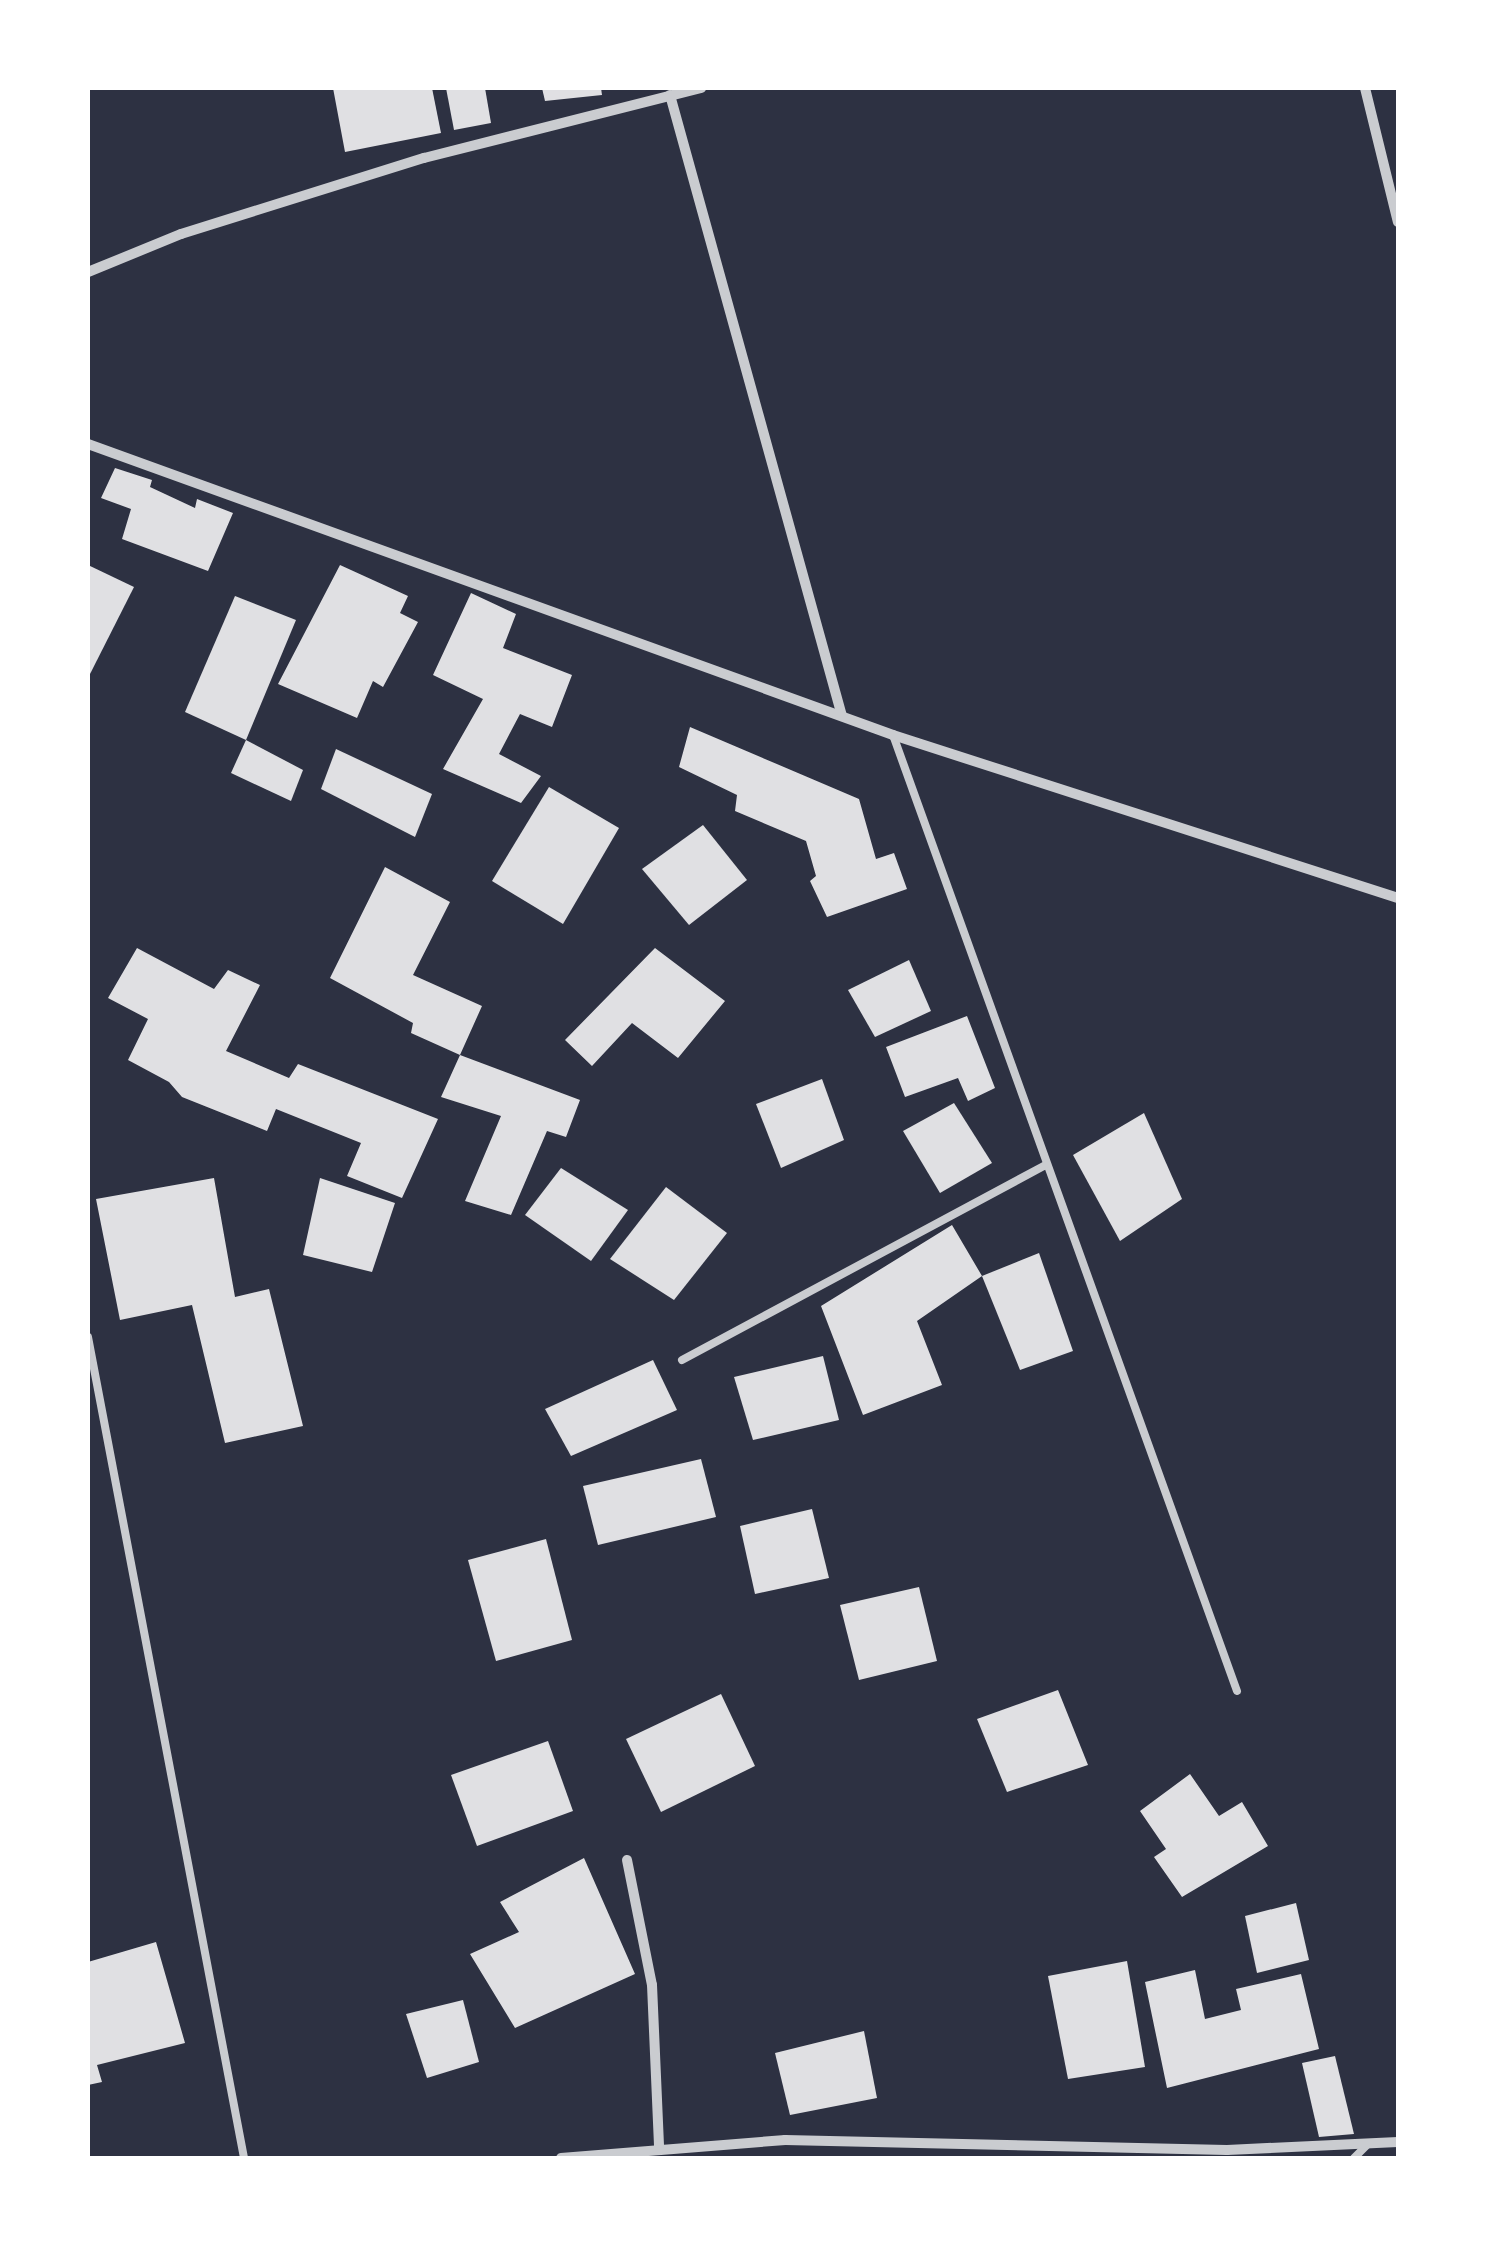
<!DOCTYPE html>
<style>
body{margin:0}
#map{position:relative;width:1486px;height:2246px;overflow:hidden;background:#2d3142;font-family:Cabin,sans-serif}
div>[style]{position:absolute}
.building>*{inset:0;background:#e0e0e3}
.service>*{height:8px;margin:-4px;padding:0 4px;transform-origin:4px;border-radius:4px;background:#caccd0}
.minor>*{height:10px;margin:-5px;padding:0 5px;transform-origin:5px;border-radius:5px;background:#caccd0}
span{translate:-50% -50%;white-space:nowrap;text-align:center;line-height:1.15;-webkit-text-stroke:8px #fff;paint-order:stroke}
.frame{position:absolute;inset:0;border:90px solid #fff;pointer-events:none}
</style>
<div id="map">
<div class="building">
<div style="clip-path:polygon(333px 88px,432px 88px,441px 133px,345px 152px)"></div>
<div style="clip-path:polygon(446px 88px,485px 88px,491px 123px,454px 130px)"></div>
<div style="clip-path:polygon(542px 88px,601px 88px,602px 95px,545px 101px)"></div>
<div style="clip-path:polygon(115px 468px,152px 480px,150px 487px,195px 508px,197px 499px,233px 513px,208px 571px,122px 539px,131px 509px,101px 498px)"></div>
<div style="clip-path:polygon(88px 565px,134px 587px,88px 678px)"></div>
<div style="clip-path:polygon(340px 565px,408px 596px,400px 613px,418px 622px,383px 687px,373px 681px,357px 718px,278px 684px)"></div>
<div style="clip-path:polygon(471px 593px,516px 614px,503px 648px,572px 675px,552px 727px,520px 714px,499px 754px,541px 776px,521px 803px,443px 769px,483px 699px,433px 675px)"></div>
<div style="clip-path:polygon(235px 596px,296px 620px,246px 740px,185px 712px)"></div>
<div style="clip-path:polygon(690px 727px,859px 799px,876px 859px,894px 853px,907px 889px,827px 917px,810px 881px,816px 876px,806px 841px,735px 811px,737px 795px,679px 767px)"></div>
<div style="clip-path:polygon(246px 740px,303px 770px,291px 801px,231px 773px)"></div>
<div style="clip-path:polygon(336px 749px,432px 794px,415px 837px,321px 789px)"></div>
<div style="clip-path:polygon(549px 787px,619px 828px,563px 924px,492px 881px)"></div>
<div style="clip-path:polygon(703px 825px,747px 880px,689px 925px,642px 869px)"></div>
<div style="clip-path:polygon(385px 867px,450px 902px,413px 975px,482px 1006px,460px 1055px,411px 1033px,413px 1023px,330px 978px)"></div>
<div style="clip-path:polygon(137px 948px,214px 989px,228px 970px,260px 985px,226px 1051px,289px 1078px,298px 1064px,438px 1119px,402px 1198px,347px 1176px,361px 1143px,276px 1109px,267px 1131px,182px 1097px,169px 1082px,128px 1060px,148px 1019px,108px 998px)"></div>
<div style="clip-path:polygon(655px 948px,725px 1001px,678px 1058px,632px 1023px,592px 1066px,565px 1040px)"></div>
<div style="clip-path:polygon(909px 960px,931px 1011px,875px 1037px,848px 990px)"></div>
<div style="clip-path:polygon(967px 1016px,995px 1088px,968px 1101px,958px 1078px,905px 1097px,886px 1047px)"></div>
<div style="clip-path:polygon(460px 1055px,580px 1100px,566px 1137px,547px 1131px,511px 1215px,465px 1201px,501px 1116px,441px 1097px)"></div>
<div style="clip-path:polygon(822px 1079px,844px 1140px,781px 1168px,756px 1104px)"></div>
<div style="clip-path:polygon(954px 1103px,992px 1163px,940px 1193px,903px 1131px)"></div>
<div style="clip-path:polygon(1144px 1113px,1182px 1199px,1120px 1241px,1073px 1155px)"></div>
<div style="clip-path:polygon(561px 1168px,628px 1210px,591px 1261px,525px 1215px)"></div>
<div style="clip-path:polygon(214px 1178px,235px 1297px,269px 1289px,303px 1426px,225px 1443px,192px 1305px,120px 1320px,96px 1199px)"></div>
<div style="clip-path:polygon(320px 1178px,395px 1203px,372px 1272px,303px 1255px)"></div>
<div style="clip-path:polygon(666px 1187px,727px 1233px,674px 1300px,610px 1259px)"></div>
<div style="clip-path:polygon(952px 1225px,982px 1276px,917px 1321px,942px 1385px,863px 1415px,821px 1306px)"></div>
<div style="clip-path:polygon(1039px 1253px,1073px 1351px,1020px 1370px,982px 1276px)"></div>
<div style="clip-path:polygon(823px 1356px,839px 1420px,753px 1440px,734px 1377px)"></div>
<div style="clip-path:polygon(653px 1360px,677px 1410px,571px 1456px,545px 1409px)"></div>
<div style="clip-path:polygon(701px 1459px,716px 1517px,598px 1545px,583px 1486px)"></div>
<div style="clip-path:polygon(812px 1509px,829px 1578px,755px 1594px,740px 1526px)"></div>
<div style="clip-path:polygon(546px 1539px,572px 1640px,496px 1661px,468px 1560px)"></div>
<div style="clip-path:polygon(919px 1587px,937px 1661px,859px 1680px,840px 1605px)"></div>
<div style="clip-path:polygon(1058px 1690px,1088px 1765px,1007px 1792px,977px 1719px)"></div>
<div style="clip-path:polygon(721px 1694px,755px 1766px,661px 1812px,626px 1739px)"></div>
<div style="clip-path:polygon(548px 1741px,573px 1811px,477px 1846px,451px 1775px)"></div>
<div style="clip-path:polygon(1190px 1774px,1219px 1816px,1242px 1802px,1268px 1846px,1182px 1897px,1154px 1857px,1166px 1849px,1140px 1811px)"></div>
<div style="clip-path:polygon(584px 1858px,635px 1974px,515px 2028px,470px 1954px,519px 1932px,500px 1902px)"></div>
<div style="clip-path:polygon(1296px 1903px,1309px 1960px,1257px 1973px,1245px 1916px)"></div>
<div style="clip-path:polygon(156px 1942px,185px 2043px,97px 2065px,102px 2082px,88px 2085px,88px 1962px)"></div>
<div style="clip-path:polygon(1127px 1961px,1145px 2067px,1068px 2079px,1048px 1976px)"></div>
<div style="clip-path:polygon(1195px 1970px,1205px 2019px,1241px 2010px,1236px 1989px,1301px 1974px,1319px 2049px,1167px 2088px,1145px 1982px)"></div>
<div style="clip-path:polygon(463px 2000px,479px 2062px,427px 2078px,406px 2014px)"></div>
<div style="clip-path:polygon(864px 2031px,877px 2098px,790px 2115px,775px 2053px)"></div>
<div style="clip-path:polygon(1335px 2056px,1354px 2134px,1319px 2137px,1302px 2063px)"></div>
</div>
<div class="service">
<div style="left:893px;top:735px;width:1016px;rotate:70.21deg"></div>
<div style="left:88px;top:1337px;width:836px;rotate:79.24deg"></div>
<div style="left:682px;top:1360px;width:411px;rotate:-28.2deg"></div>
<div style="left:1354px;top:2158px;width:18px;rotate:-45deg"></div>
</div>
<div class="minor">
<div style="left:1365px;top:88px;width:138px;rotate:76.2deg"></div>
<div style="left:670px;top:95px;width:644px;rotate:74.52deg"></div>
<div style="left:88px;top:272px;width:100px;rotate:-22.2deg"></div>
<div style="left:181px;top:234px;width:255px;rotate:-17.4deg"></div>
<div style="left:424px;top:158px;width:286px;rotate:-14.2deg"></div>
<div style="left:88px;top:444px;width:856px;rotate:19.87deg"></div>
<div style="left:893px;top:735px;width:531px;rotate:17.89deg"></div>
<div style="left:627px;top:1860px;width:127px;rotate:78.7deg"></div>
<div style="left:652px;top:1985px;width:163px;rotate:87.5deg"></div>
<div style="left:561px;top:2158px;width:225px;rotate:-4.6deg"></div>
<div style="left:785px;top:2140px;width:442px;rotate:1.3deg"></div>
<div style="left:1227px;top:2150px;width:171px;rotate:-2.7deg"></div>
</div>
<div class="frame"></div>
</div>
